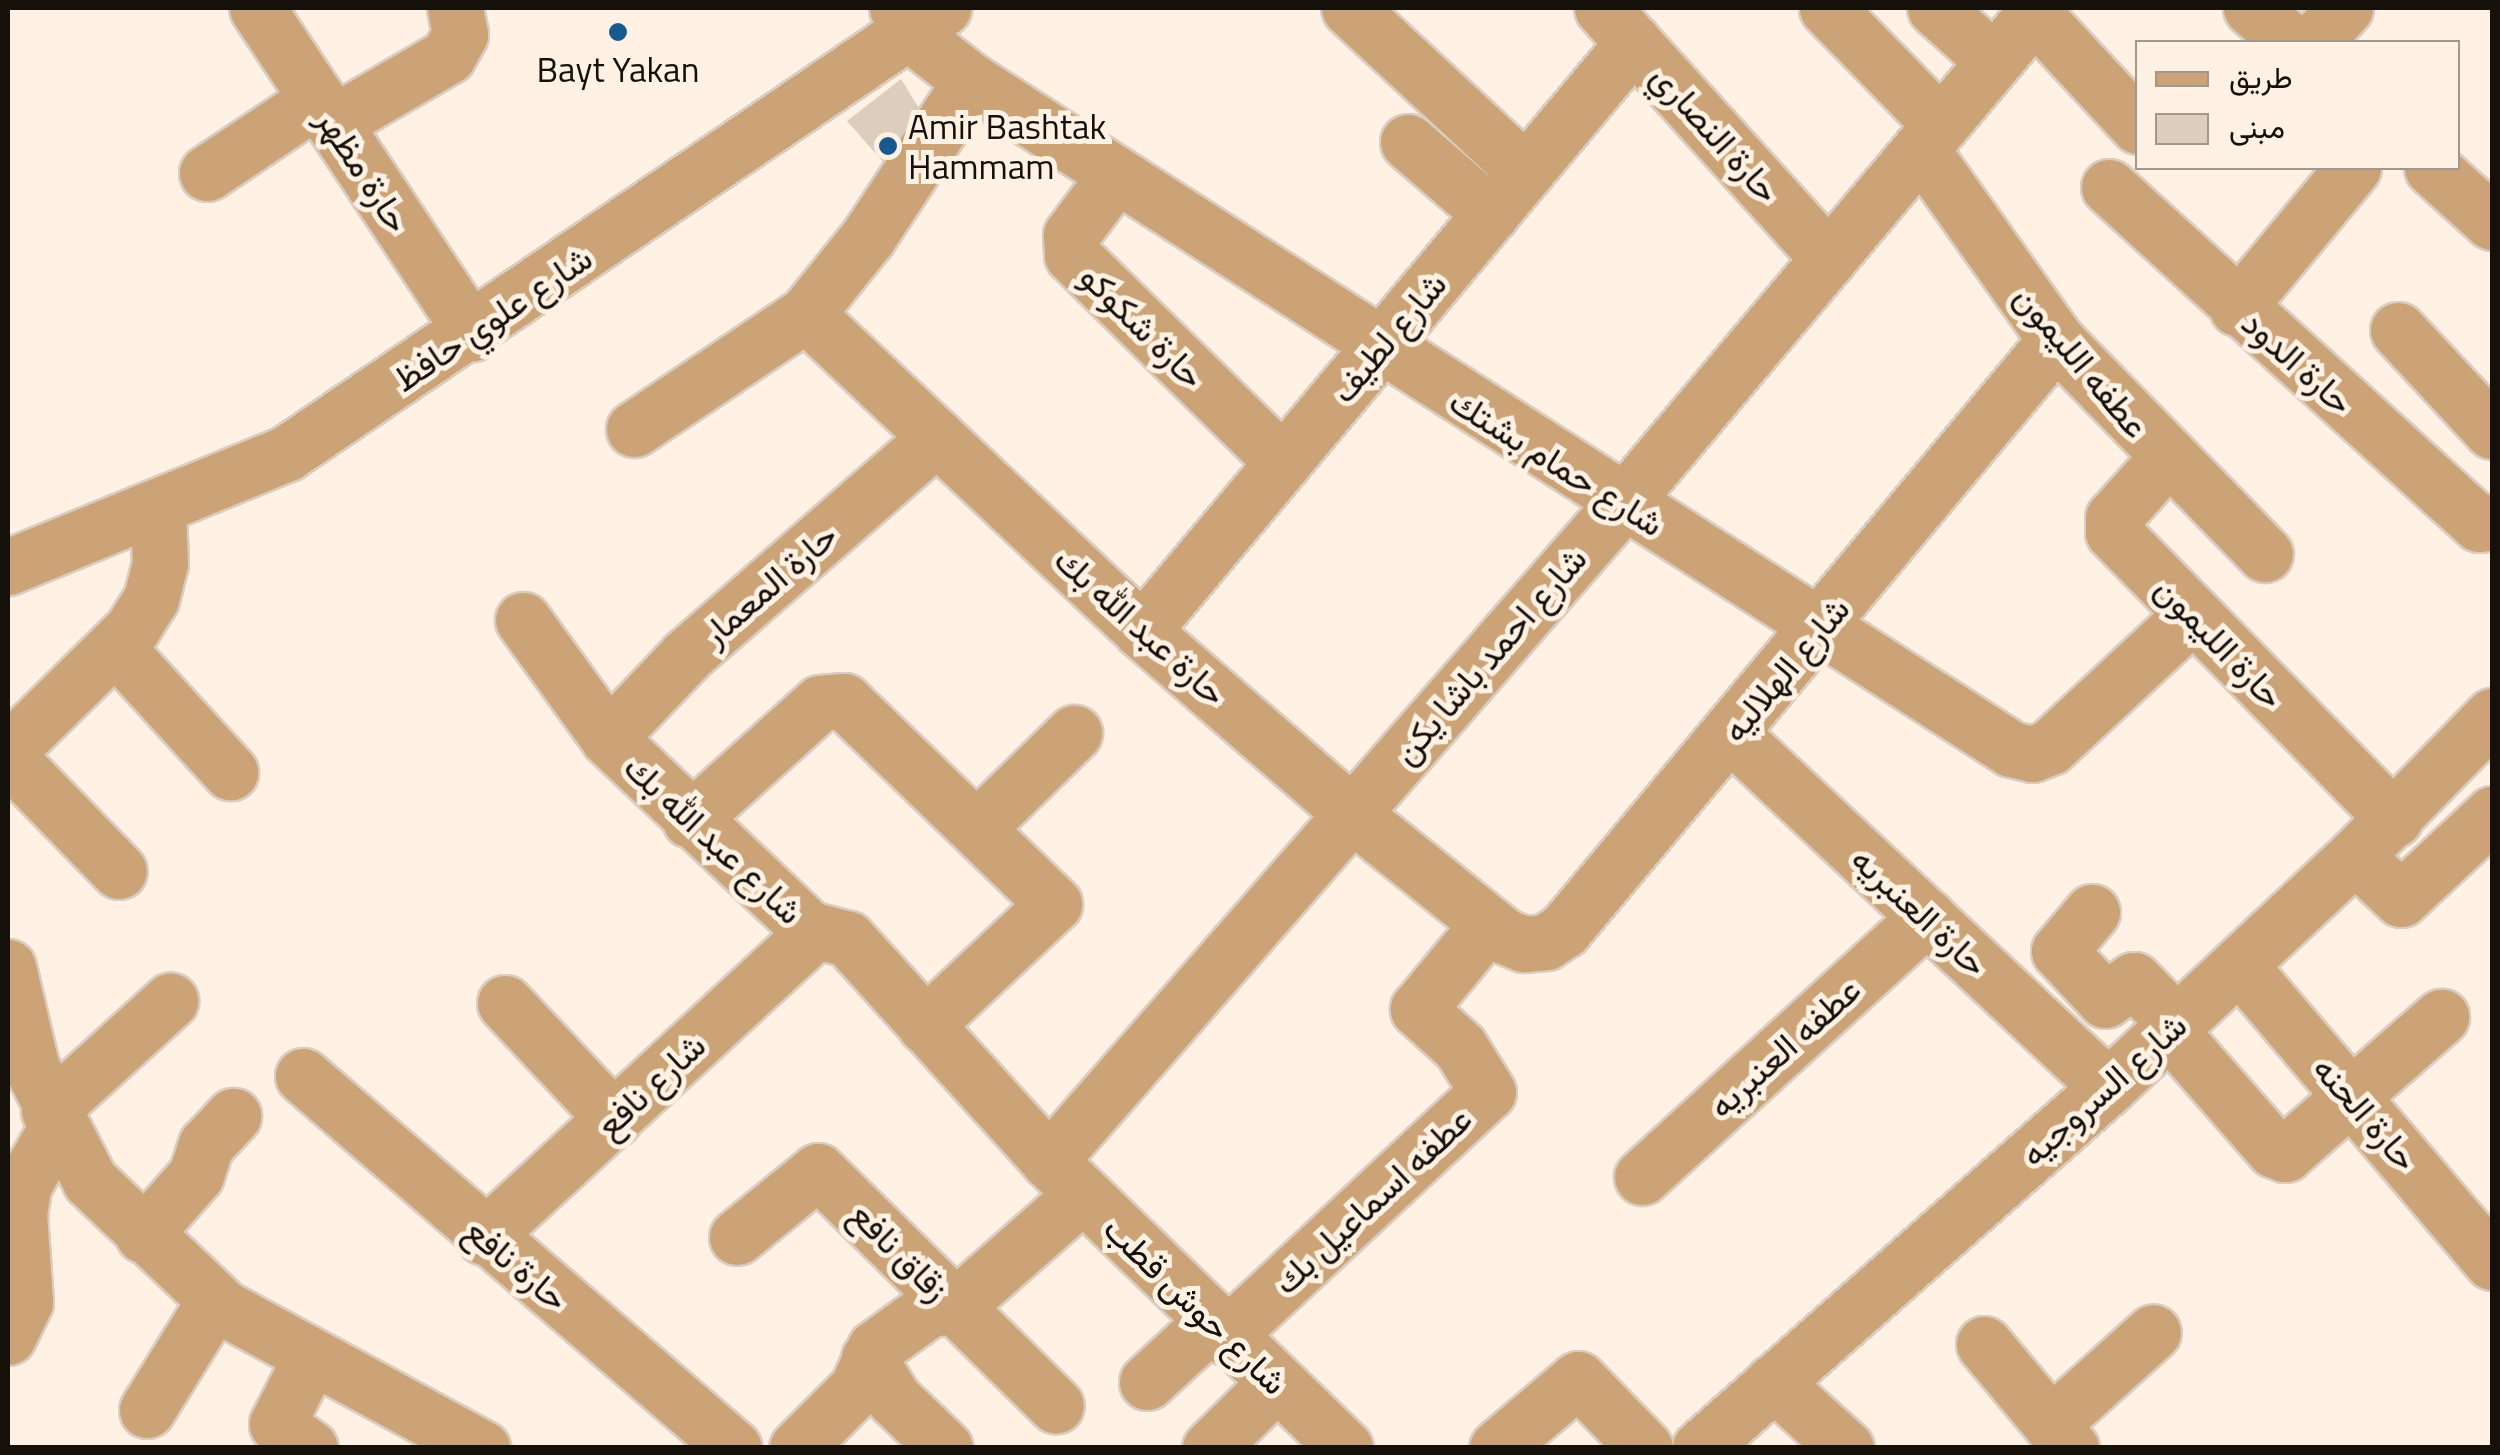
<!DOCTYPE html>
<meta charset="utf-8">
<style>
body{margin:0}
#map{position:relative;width:2500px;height:1455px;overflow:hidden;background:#fff1e3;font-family:"Titillium Web",Vazirmatn,sans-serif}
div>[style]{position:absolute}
.building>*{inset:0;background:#ddcdbc}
.roads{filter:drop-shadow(2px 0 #dacdc0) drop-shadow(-2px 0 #dacdc0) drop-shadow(0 2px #dacdc0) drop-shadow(0 -2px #dacdc0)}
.minor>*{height:55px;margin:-27.5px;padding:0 27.5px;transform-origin:27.5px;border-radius:27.5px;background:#cba377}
.dots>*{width:28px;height:28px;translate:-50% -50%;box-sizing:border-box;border:5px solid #fff1e3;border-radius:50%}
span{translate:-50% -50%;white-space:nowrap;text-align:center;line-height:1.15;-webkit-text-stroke:10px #fff1e3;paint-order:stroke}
.poi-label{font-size:35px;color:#16100a}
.left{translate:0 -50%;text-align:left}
.street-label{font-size:35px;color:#16100a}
.frame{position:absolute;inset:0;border:10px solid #16100a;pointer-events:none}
.legend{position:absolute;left:2135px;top:40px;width:325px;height:130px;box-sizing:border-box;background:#fff1e3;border:2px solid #a2978c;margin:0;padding:12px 18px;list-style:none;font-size:30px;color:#16100a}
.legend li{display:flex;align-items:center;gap:20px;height:50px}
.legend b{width:50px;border:2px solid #a2978c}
</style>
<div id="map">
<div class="building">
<div style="clip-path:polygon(901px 79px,925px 118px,891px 171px,847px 121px)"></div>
</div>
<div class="roads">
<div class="minor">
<div style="left:257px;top:8px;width:390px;rotate:56.5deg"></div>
<div style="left:897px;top:8px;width:30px;rotate:62deg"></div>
<div style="left:911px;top:34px;width:76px;rotate:38.1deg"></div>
<div style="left:971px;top:81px;width:1236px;rotate:32.71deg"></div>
<div style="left:2011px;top:749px;width:22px;rotate:13deg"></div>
<div style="left:2032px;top:754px;width:19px;rotate:-21deg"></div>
<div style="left:2050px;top:747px;width:195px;rotate:-42.9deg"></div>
<div style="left:1349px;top:8px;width:241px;rotate:42.8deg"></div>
<div style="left:1602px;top:8px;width:338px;rotate:47.9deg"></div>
<div style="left:1827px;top:8px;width:163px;rotate:45.7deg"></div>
<div style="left:1935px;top:8px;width:79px;rotate:41.9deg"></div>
<div style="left:2251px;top:8px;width:52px;rotate:40.4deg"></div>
<div style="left:2034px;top:14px;width:153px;rotate:47.1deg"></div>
<div style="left:2314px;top:42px;width:46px;rotate:-47.6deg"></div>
<div style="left:333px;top:123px;width:133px;rotate:-30.2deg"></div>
<div style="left:448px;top:56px;width:25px;rotate:-61deg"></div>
<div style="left:460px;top:34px;width:26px;rotate:-101deg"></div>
<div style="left:1408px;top:142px;width:110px;rotate:40.9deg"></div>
<div style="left:1921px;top:149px;width:234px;rotate:54.7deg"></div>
<div style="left:2056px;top:340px;width:299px;rotate:45.7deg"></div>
<div style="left:2432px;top:168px;width:81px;rotate:42deg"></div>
<div style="left:207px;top:173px;width:133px;rotate:-33.7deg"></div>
<div style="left:1115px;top:176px;width:74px;rotate:126.7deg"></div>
<div style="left:1071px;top:235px;width:20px;rotate:87deg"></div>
<div style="left:1072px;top:255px;width:296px;rotate:44.5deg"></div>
<div style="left:2109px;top:187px;width:500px;rotate:42.33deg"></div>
<div style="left:2479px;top:524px;width:13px;rotate:-9deg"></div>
<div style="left:2237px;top:308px;width:182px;rotate:-50.4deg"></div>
<div style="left:806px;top:314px;width:462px;rotate:43.3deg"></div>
<div style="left:1142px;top:631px;width:277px;rotate:41deg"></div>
<div style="left:1351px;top:813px;width:196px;rotate:38.8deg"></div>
<div style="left:1504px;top:936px;width:22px;rotate:22deg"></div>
<div style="left:1524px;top:944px;width:22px;rotate:-5deg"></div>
<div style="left:1546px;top:942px;width:22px;rotate:-34deg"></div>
<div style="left:1564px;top:930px;width:768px;rotate:-50.18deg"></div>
<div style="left:2398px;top:330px;width:138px;rotate:47.1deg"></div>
<div style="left:634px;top:429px;width:207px;rotate:-33.8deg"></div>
<div style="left:806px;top:314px;width:99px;rotate:-51.2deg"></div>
<div style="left:868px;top:237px;width:187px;rotate:-56.6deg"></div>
<div style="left:2166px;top:459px;width:79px;rotate:131.9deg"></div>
<div style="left:2113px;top:518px;width:14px;rotate:90deg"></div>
<div style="left:2113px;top:532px;width:402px;rotate:45.6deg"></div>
<div style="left:8px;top:567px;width:301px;rotate:-22.2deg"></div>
<div style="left:287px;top:453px;width:793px;rotate:-34.15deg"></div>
<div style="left:523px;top:620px;width:145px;rotate:54.2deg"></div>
<div style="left:608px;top:738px;width:277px;rotate:43.5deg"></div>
<div style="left:809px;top:929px;width:40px;rotate:14.4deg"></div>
<div style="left:848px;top:939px;width:299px;rotate:47.8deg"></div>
<div style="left:1049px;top:1161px;width:412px;rotate:44.1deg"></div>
<div style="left:1142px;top:631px;width:767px;rotate:-50.13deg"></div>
<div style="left:115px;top:646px;width:171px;rotate:47.6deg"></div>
<div style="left:1731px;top:734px;width:516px;rotate:43.12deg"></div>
<div style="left:608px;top:738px;width:113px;rotate:-46.4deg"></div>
<div style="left:686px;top:656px;width:333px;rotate:-41.1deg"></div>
<div style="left:8px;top:751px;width:174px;rotate:-44.5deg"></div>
<div style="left:132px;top:629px;width:36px;rotate:-58deg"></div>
<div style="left:151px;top:599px;width:36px;rotate:-76deg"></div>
<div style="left:160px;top:564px;width:55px;rotate:-92.1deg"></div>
<div style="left:8px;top:757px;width:159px;rotate:45.8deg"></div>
<div style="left:690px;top:820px;width:175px;rotate:-42deg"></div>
<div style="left:820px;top:703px;width:24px;rotate:-5deg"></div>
<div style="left:844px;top:701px;width:292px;rotate:44deg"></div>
<div style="left:1054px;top:904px;width:177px;rotate:136.8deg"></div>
<div style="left:977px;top:828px;width:136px;rotate:-44.4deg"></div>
<div style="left:2355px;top:856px;width:63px;rotate:43.1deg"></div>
<div style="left:2401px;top:899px;width:125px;rotate:-43deg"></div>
<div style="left:2092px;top:912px;width:51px;rotate:130.2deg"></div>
<div style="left:2059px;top:951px;width:67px;rotate:46.8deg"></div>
<div style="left:2105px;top:1000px;width:35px;rotate:-35deg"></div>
<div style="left:2134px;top:980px;width:60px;rotate:45.7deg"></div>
<div style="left:2239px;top:965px;width:390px;rotate:49.6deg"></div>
<div style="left:8px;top:967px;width:102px;rotate:76.9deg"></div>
<div style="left:31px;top:1066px;width:129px;rotate:62.8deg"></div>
<div style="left:90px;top:1181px;width:185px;rotate:43.5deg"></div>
<div style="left:224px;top:1308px;width:294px;rotate:28.5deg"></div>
<div style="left:505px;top:1003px;width:159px;rotate:46.8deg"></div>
<div style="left:2169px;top:1030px;width:159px;rotate:48.8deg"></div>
<div style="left:2274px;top:1150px;width:12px;rotate:20deg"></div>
<div style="left:2285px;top:1154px;width:208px;rotate:-41.3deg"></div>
<div style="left:303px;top:1076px;width:569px;rotate:40.8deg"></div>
<div style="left:49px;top:1111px;width:164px;rotate:-42.3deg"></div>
<div style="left:1049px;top:1161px;width:872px;rotate:-48.91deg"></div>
<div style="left:1622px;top:504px;width:648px;rotate:-49.95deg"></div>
<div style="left:1642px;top:1177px;width:386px;rotate:-42.4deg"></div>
<div style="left:143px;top:1235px;width:80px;rotate:-48.5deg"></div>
<div style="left:196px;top:1175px;width:32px;rotate:-72deg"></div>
<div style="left:206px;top:1145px;width:40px;rotate:-47deg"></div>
<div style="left:484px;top:1237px;width:449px;rotate:-42.7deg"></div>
<div style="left:737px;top:1237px;width:104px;rotate:-39.2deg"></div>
<div style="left:818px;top:1171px;width:334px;rotate:44.6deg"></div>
<div style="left:8px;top:1337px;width:39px;rotate:-64deg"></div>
<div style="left:25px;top:1302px;width:88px;rotate:-93.9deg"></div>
<div style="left:19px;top:1214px;width:30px;rotate:-81deg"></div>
<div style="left:24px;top:1184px;width:66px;rotate:-59.9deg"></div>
<div style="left:1225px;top:1337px;width:359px;rotate:-43deg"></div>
<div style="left:1488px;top:1092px;width:53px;rotate:-121.9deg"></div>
<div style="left:1460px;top:1047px;width:57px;rotate:-137.9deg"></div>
<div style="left:1418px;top:1009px;width:110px;rotate:-50.5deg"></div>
<div style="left:1984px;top:1344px;width:136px;rotate:50.1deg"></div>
<div style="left:869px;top:1358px;width:47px;rotate:59deg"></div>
<div style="left:893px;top:1398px;width:72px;rotate:43.9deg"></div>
<div style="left:1147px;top:1382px;width:86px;rotate:-42.6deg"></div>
<div style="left:1773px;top:1382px;width:98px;rotate:42.1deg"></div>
<div style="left:147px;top:1410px;width:129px;rotate:-58.3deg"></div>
<div style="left:2051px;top:1424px;width:137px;rotate:-42deg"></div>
<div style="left:310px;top:1448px;width:41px;rotate:-144deg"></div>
<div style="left:277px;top:1424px;width:75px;rotate:-63.1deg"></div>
<div style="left:797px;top:1448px;width:85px;rotate:-45deg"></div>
<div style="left:857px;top:1388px;width:44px;rotate:-65.8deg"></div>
<div style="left:875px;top:1348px;width:67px;rotate:-35.8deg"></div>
<div style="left:929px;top:1309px;width:27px;rotate:-6deg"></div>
<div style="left:956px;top:1306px;width:169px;rotate:-41.4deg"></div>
<div style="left:1210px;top:1448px;width:91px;rotate:-44.6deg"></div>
<div style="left:1497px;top:1448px;width:106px;rotate:-40.4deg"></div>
<div style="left:1578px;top:1379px;width:96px;rotate:45.8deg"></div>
<div style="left:1700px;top:1448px;width:545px;rotate:-41.5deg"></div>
<div style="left:2108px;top:1087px;width:338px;rotate:-43.1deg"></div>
<div style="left:2355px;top:856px;width:196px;rotate:-45.6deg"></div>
</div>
</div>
<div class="dots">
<div style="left:618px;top:32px;background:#1a598f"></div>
<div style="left:888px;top:146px;background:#1a598f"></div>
</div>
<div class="poi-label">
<span style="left:618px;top:69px">Bayt Yakan</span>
<span class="left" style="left:908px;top:146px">Amir Bashtak<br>Hammam</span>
</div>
<div class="street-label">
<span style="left:1716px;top:133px;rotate:48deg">حارة النصاري</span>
<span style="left:364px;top:170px;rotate:57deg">حارة مظهر</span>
<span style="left:492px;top:318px;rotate:-34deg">شارع علوي حافظ</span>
<span style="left:1143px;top:326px;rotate:45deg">حارة شكوكو</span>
<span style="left:1388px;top:337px;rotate:-50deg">شارع لطيف</span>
<span style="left:2082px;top:361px;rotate:50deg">عطفه الليمون</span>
<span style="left:2298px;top:362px;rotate:42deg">حارة الدود</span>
<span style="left:1557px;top:462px;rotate:32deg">شارع حمام بشتك</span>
<span style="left:769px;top:584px;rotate:-41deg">حارة المعمار</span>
<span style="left:1141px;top:626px;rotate:42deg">حارة عبد الله بك</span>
<span style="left:2220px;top:642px;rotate:46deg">حارة الليمون</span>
<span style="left:1489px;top:655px;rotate:-49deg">شارع احمد باشا يكن</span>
<span style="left:1785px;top:669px;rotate:-50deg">شارع الهلاليه</span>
<span style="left:714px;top:839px;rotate:43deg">شارع عبد الله بك</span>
<span style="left:1920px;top:911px;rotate:43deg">حارة العنبريه</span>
<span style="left:1784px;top:1047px;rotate:-42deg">عطفه العنبريه</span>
<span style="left:650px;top:1085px;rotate:-43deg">شارع نافع</span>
<span style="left:2103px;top:1089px;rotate:-42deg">شارع السروجيه</span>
<span style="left:2366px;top:1113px;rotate:49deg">حارة الحنه</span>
<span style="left:1372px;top:1200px;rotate:-43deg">عطفه اسماعيل بك</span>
<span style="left:900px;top:1251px;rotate:45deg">زقاق نافع</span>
<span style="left:517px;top:1264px;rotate:40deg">حارة نافع</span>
<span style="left:1196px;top:1305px;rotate:44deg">شارع حوش قطب</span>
</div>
<div class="frame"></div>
<ul class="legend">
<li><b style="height:12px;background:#cba377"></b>طريق</li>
<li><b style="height:28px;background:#ddcdbc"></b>مبنى</li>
</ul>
</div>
